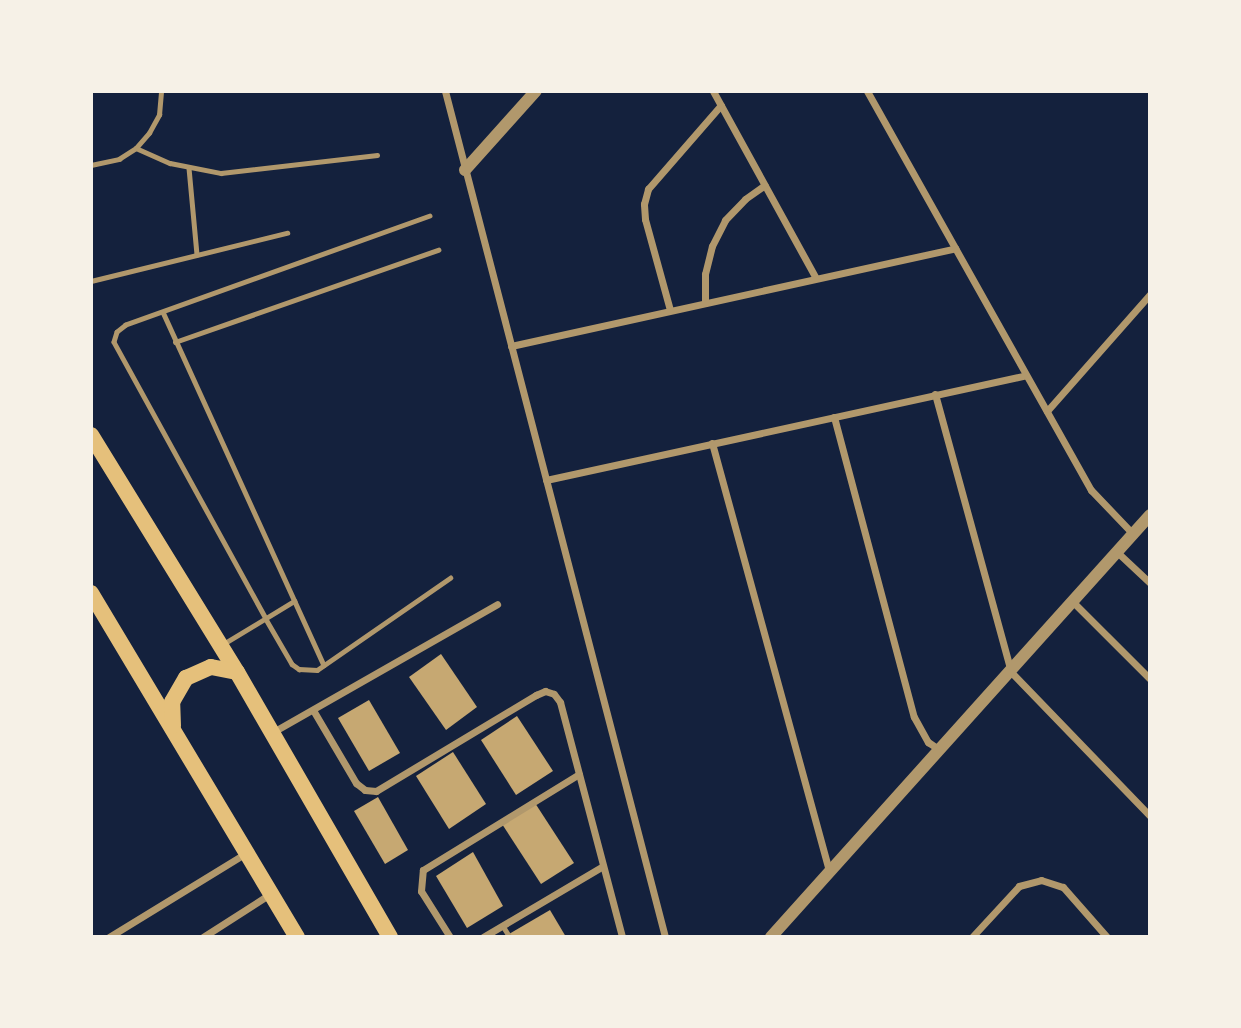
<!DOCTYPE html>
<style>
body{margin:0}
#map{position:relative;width:1241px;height:1028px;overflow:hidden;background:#14213d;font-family:"Open Sans",sans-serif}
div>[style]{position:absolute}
.building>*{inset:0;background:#c6a872}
.service>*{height:4.5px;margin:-2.25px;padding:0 2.25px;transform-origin:2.25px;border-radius:2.25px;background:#b1986c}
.minor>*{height:7px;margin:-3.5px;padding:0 3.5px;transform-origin:3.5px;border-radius:3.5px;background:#b1986c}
.tertiary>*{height:12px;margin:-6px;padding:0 6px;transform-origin:6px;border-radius:6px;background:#b1986c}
.primary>*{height:16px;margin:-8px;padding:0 8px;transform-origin:8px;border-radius:8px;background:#e5c07b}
span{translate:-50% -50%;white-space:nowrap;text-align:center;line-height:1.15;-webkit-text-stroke:5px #f6f1e7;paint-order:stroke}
.frame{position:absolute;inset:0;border:93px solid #f6f1e7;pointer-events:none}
</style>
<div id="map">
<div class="building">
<div style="clip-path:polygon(441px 654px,477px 707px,446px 730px,409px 677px)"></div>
<div style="clip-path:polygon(369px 700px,400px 753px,369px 771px,338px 718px)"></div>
<div style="clip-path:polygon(517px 716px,553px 771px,516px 795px,481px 740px)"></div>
<div style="clip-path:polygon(453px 752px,486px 804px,449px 829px,416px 776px)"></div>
<div style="clip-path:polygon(378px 797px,408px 850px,385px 864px,354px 811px)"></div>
<div style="clip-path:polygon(535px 803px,574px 863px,541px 884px,502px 824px)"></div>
<div style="clip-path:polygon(473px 852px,503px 906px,467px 928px,436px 876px)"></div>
<div style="clip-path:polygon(550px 910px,566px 937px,510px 937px,509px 934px)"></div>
</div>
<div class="service">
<div style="left:136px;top:148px;width:37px;rotate:24deg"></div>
<div style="left:170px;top:163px;width:52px;rotate:11.1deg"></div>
<div style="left:221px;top:173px;width:157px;rotate:-6.6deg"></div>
<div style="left:91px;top:165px;width:29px;rotate:-12deg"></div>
<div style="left:119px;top:159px;width:20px;rotate:-33deg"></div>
<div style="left:136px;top:148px;width:20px;rotate:-49deg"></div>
<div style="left:149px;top:133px;width:21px;rotate:-61deg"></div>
<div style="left:159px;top:115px;width:24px;rotate:-85deg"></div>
<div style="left:189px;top:168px;width:87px;rotate:84.7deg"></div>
<div style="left:430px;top:216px;width:323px;rotate:160.3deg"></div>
<div style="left:126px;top:325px;width:11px;rotate:142deg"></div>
<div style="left:117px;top:332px;width:10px;rotate:107deg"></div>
<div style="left:114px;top:342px;width:316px;rotate:61.2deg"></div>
<div style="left:266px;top:619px;width:52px;rotate:60deg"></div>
<div style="left:292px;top:664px;width:9px;rotate:36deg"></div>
<div style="left:299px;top:669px;width:18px;rotate:3deg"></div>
<div style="left:317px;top:670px;width:162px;rotate:-34.7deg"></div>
<div style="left:91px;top:281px;width:202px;rotate:-13.8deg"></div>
<div style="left:163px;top:312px;width:388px;rotate:65.5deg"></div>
<div style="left:175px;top:342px;width:279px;rotate:-19.3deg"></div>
<div style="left:225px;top:643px;width:81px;rotate:-31.3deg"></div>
<div style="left:503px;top:926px;width:13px;rotate:58deg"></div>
</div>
<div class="minor">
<div style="left:445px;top:91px;width:874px;rotate:75.42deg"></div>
<div style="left:713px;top:91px;width:213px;rotate:61.2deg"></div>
<div style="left:867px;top:91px;width:458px;rotate:60.7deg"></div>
<div style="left:1091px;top:490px;width:61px;rotate:46.3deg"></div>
<div style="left:705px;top:303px;width:29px;rotate:-90deg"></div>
<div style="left:705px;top:274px;width:29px;rotate:-76deg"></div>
<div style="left:712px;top:246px;width:29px;rotate:-63deg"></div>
<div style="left:725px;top:220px;width:29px;rotate:-46deg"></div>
<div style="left:745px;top:199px;width:24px;rotate:-35deg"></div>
<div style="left:670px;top:310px;width:94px;rotate:-105.4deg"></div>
<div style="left:645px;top:219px;width:15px;rotate:-94deg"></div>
<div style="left:644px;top:204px;width:16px;rotate:-75deg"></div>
<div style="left:648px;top:189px;width:111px;rotate:-49deg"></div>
<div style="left:511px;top:346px;width:455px;rotate:-12.4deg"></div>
<div style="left:935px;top:394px;width:288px;rotate:74.7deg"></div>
<div style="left:1011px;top:672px;width:200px;rotate:46deg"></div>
<div style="left:1047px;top:411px;width:156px;rotate:-48.6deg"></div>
<div style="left:834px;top:417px;width:310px;rotate:75.1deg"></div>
<div style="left:914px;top:717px;width:29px;rotate:61deg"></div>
<div style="left:928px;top:742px;width:14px;rotate:34deg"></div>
<div style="left:712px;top:443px;width:444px;rotate:74.7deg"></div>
<div style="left:546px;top:480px;width:491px;rotate:-12.3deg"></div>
<div style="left:1117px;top:552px;width:45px;rotate:43.2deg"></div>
<div style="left:1073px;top:602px;width:109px;rotate:45deg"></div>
<div style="left:313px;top:710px;width:85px;rotate:59.5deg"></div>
<div style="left:356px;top:783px;width:11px;rotate:38deg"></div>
<div style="left:365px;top:790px;width:11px;rotate:5deg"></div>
<div style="left:376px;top:791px;width:187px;rotate:-31deg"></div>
<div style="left:536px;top:695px;width:10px;rotate:-24deg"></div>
<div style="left:545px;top:691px;width:9px;rotate:18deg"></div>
<div style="left:554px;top:694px;width:10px;rotate:53deg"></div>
<div style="left:560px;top:702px;width:243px;rotate:75.2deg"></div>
<div style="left:273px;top:732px;width:258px;rotate:-29.7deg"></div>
<div style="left:109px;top:937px;width:161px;rotate:-31.5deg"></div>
<div style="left:203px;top:937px;width:80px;rotate:-32.7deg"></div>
<div style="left:450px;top:937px;width:54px;rotate:-122.2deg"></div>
<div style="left:421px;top:891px;width:21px;rotate:-85deg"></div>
<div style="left:423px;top:870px;width:183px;rotate:-31.6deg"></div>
<div style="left:483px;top:937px;width:139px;rotate:-30.6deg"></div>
<div style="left:972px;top:937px;width:69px;rotate:-47.3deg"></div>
<div style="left:1019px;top:886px;width:23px;rotate:-15deg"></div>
<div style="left:1041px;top:880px;width:23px;rotate:18deg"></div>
<div style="left:1063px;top:887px;width:67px;rotate:48.7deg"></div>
</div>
<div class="tertiary">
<div style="left:465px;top:170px;width:106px;rotate:-48.1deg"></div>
<div style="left:771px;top:937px;width:567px;rotate:-48.07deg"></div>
</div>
<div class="primary">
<div style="left:91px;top:435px;width:278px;rotate:58.4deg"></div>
<div style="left:237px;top:672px;width:306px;rotate:60deg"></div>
<div style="left:91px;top:593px;width:401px;rotate:59.1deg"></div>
<div style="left:173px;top:726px;width:24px;rotate:-92deg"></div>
<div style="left:172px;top:702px;width:28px;rotate:-60deg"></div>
<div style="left:186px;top:678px;width:27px;rotate:-24deg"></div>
<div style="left:211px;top:667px;width:26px;rotate:11deg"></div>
</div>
<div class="frame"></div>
</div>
